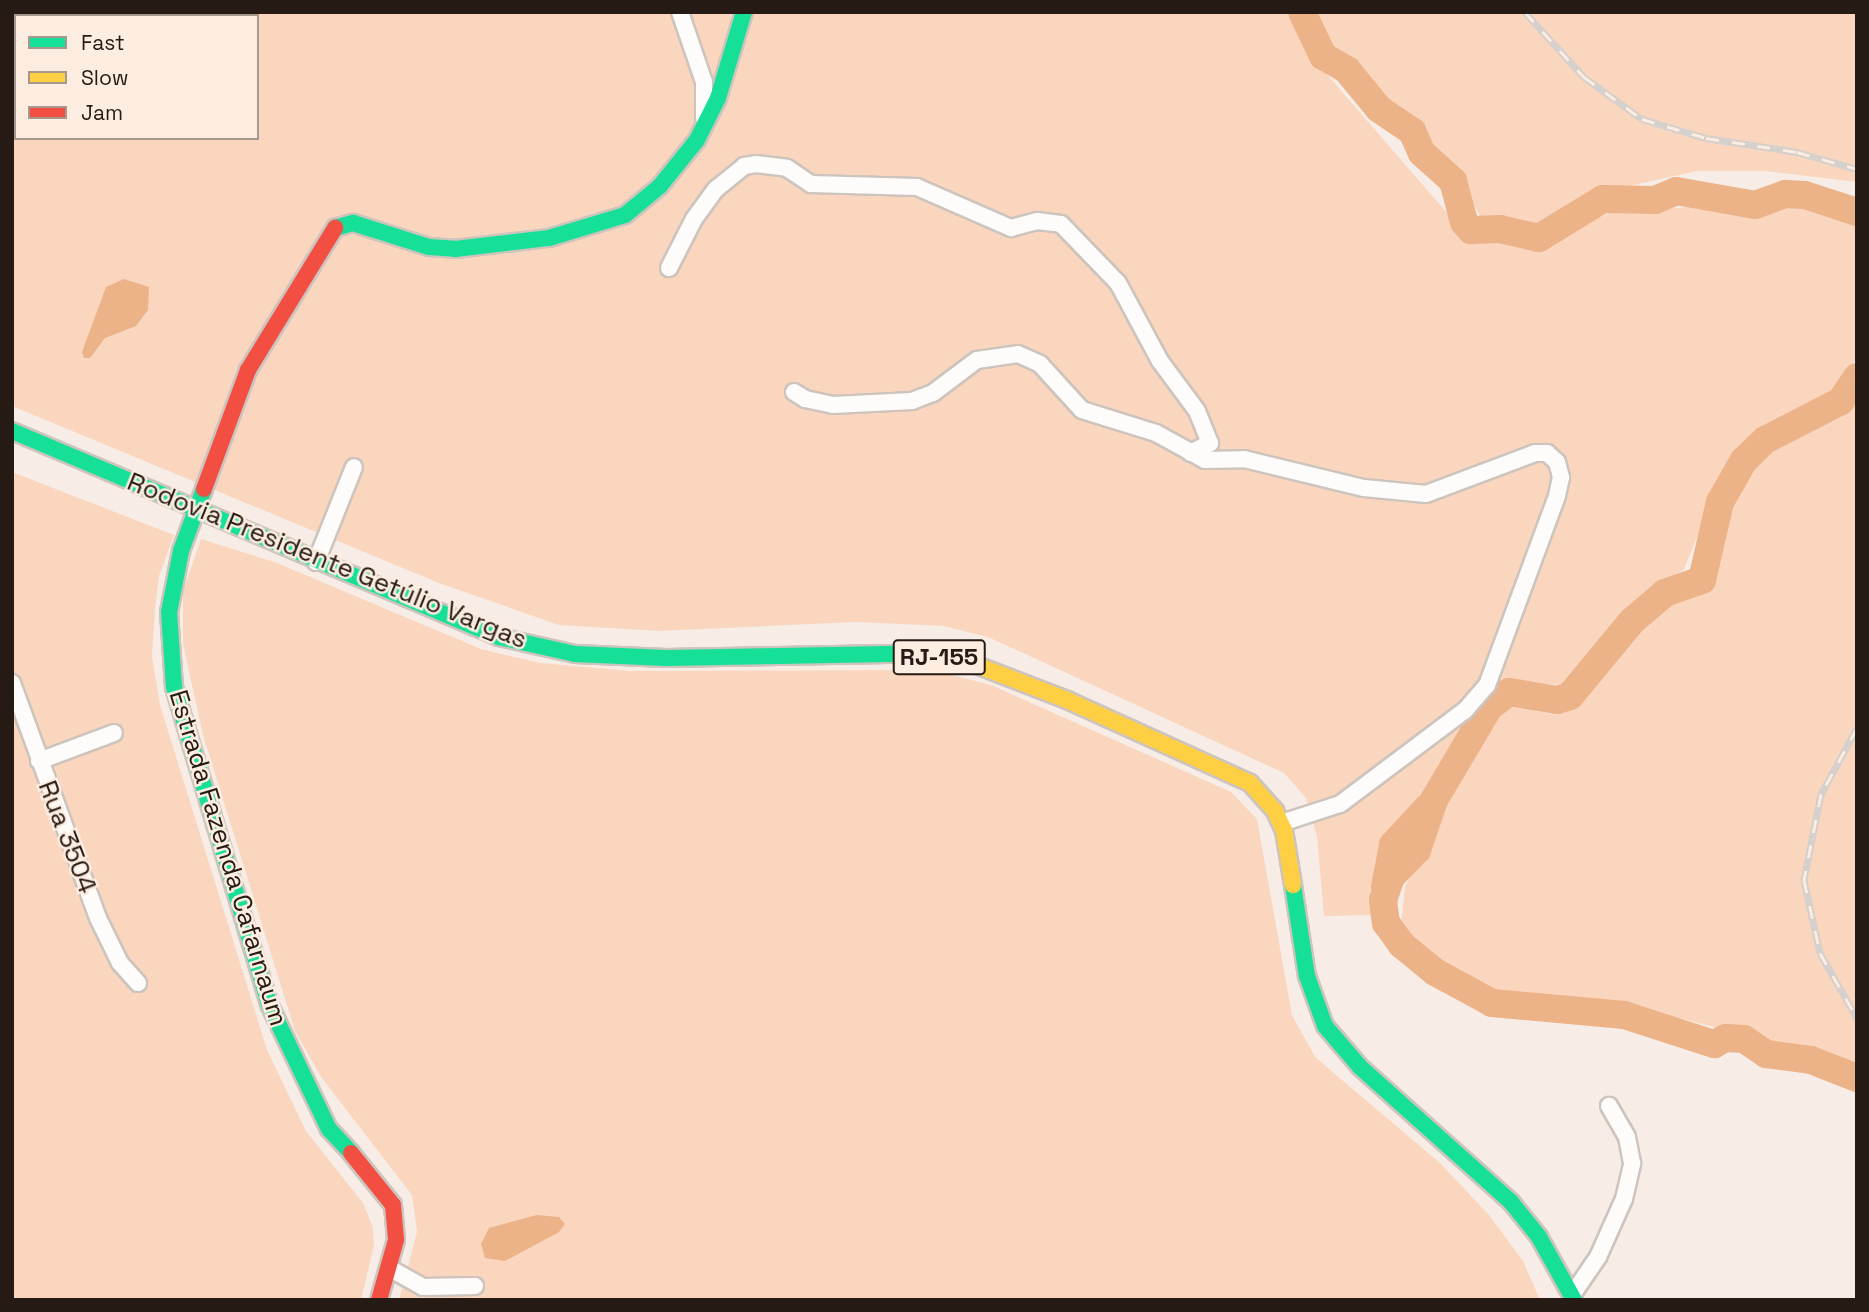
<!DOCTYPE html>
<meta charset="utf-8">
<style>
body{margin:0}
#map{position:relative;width:1869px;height:1312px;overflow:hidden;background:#f7ede6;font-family:"Space Grotesk",sans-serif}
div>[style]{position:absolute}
.green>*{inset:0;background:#fad6be}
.water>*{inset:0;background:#ecb288}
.river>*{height:28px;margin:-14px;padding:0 14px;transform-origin:14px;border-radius:14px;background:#ecb288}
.roads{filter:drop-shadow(2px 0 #cdc4bd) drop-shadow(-2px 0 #cdc4bd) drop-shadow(0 2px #cdc4bd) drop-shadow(0 -2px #cdc4bd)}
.street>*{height:16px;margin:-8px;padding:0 8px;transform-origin:8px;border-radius:8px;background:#fefcfb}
.fast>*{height:16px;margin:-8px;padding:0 8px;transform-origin:8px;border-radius:8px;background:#16e098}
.slow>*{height:16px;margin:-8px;padding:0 8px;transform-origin:8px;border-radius:8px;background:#ffcf43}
.jam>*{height:16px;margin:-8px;padding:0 8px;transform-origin:8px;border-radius:8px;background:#f24e42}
.rail>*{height:7px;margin-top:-3.5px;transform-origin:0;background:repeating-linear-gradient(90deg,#fdece0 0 13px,#d3d0ce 0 26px);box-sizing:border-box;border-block:2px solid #d3d0ce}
span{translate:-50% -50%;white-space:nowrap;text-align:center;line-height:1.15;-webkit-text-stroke:5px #fdece0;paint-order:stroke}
.shield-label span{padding:2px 5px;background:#fdece0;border:2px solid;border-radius:5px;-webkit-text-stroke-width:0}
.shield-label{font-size:24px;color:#251b14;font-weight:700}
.street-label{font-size:26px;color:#251b14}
.frame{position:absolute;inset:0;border:14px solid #251b14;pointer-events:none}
.legend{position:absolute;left:14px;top:14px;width:245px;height:126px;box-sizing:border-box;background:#fdece0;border:2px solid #a7988e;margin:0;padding:9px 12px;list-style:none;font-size:21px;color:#251b14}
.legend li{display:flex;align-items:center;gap:14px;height:35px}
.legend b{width:35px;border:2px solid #a7988e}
</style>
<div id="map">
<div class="green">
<div style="clip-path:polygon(evenodd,12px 12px,1286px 12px,1324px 71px,1468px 237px,1538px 246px,1611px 212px,1689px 207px,1759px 214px,1779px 207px,1805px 208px,1857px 223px,1857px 357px,1830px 397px,1771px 427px,1741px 454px,1712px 500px,1684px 569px,1631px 612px,1576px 677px,1564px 685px,1509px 683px,1478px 710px,1445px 767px,1401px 817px,1388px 840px,1378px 861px,1373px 915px,1324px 916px,1317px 837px,1306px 798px,1284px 773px,988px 637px,943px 626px,856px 622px,660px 631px,559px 625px,439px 583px,12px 406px,12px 12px,16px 16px,257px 16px,257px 138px,16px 138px,16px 16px)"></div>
<div style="clip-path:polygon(1313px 12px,1857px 12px,1857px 182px,1766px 171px,1697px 171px,1620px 188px,1539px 228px,1483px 220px,1446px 164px,1426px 149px,1410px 119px,1374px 94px,1334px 55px)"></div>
<div style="clip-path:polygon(1857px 395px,1857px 1072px,1822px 1056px,1642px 1008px,1591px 999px,1501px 997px,1427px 956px,1408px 938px,1401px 924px,1405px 887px,1443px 804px,1485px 728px,1514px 705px,1556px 715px,1583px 697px,1632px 630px,1671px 596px,1712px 581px,1718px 565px,1716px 533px,1732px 493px,1755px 457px,1838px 412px)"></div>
<div style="clip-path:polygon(12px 472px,174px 535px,159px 576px,155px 609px,152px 656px,160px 705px,267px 1050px,306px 1131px,363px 1203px,373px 1228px,374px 1245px,361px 1300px,12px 1300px)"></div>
<div style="clip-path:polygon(201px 539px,277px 563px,481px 649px,540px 663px,630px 671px,932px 670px,991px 685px,1231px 792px,1257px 819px,1292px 1015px,1315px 1057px,1440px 1163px,1489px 1215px,1523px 1261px,1540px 1300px,399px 1300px,417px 1232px,412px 1195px,321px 1077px,295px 1031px,203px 735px,183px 644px,183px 591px)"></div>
</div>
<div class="water">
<div style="clip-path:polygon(124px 279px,149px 287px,148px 310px,136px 326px,105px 338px,90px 358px,84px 358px,82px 352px,106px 287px)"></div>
<div style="clip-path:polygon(537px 1215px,559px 1217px,565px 1224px,559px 1232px,505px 1261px,485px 1258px,481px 1244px,489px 1228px)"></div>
</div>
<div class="river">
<div style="left:1302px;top:12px;width:49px;rotate:64.5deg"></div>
<div style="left:1323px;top:56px;width:28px;rotate:30deg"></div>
<div style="left:1347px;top:70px;width:50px;rotate:50.6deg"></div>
<div style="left:1379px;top:109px;width:40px;rotate:34deg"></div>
<div style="left:1412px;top:131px;width:24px;rotate:66deg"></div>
<div style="left:1422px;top:153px;width:42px;rotate:42.1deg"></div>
<div style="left:1453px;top:181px;width:42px;rotate:75deg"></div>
<div style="left:1464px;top:222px;width:11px;rotate:49deg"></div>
<div style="left:1471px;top:230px;width:29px;rotate:-2deg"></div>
<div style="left:1500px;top:229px;width:40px;rotate:13deg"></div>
<div style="left:1539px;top:238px;width:75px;rotate:-31.4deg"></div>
<div style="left:1603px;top:199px;width:52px;rotate:1.1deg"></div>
<div style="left:1655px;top:200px;width:23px;rotate:-23deg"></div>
<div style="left:1676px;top:191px;width:80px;rotate:10deg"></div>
<div style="left:1755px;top:205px;width:33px;rotate:-20deg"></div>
<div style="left:1786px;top:194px;width:19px;rotate:3deg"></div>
<div style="left:1805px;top:195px;width:55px;rotate:18.1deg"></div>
<div style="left:1857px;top:377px;width:29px;rotate:124deg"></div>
<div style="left:1841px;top:401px;width:85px;rotate:152.8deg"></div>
<div style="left:1765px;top:440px;width:29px;rotate:136deg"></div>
<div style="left:1744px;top:460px;width:48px;rotate:119.7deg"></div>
<div style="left:1720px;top:502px;width:80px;rotate:103deg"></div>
<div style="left:1702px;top:580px;width:39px;rotate:161deg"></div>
<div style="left:1665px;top:593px;width:43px;rotate:139.7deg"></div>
<div style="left:1632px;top:621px;width:97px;rotate:129.6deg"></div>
<div style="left:1570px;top:696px;width:14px;rotate:163deg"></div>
<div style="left:1557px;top:700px;width:49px;rotate:-170.5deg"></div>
<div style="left:1509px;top:692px;width:25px;rotate:143deg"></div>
<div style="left:1489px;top:707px;width:108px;rotate:120.6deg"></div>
<div style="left:1434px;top:800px;width:53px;rotate:108.8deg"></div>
<div style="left:1417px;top:850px;width:37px;rotate:134deg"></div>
<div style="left:1391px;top:877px;width:24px;rotate:109deg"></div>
<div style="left:1383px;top:900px;width:23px;rotate:83deg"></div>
<div style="left:1386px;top:923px;width:27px;rotate:54deg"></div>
<div style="left:1402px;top:945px;width:43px;rotate:39.3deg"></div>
<div style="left:1435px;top:972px;width:65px;rotate:28.5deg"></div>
<div style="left:1492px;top:1003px;width:133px;rotate:5.2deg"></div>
<div style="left:1624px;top:1015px;width:95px;rotate:17.9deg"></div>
<div style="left:1714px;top:1044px;width:13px;rotate:-27deg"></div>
<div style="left:1726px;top:1038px;width:18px;rotate:3deg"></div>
<div style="left:1744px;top:1039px;width:27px;rotate:34deg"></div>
<div style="left:1766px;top:1054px;width:45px;rotate:7.6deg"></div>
<div style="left:1811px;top:1060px;width:49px;rotate:21.4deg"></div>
<div style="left:1385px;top:887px;width:43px;rotate:-79.2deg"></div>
<div style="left:1393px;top:845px;width:52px;rotate:-47.4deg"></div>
</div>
<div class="roads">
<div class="street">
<div style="left:680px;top:12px;width:74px;rotate:71.1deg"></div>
<div style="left:704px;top:82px;width:36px;rotate:90deg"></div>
<div style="left:669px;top:268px;width:55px;rotate:-63deg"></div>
<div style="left:694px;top:219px;width:37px;rotate:-54deg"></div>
<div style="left:716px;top:189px;width:36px;rotate:-39deg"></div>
<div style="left:744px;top:166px;width:12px;rotate:-9deg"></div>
<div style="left:756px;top:164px;width:31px;rotate:7deg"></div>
<div style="left:787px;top:168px;width:29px;rotate:34deg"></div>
<div style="left:811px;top:184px;width:106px;rotate:1.6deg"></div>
<div style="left:917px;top:187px;width:103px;rotate:23.6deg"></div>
<div style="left:1011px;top:228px;width:27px;rotate:-15deg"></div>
<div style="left:1037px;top:221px;width:24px;rotate:7deg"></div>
<div style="left:1061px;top:224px;width:82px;rotate:46deg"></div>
<div style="left:1118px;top:283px;width:89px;rotate:61.7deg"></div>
<div style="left:1160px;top:361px;width:62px;rotate:53.5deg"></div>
<div style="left:1197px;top:411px;width:35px;rotate:68deg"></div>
<div style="left:1210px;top:443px;width:22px;rotate:153deg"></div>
<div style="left:794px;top:392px;width:13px;rotate:32deg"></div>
<div style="left:805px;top:399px;width:29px;rotate:12deg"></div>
<div style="left:833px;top:405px;width:79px;rotate:-2.9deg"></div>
<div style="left:912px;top:401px;width:22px;rotate:-21deg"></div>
<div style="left:933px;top:393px;width:55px;rotate:-36.9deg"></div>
<div style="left:977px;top:360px;width:41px;rotate:-8.3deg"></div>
<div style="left:1018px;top:354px;width:24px;rotate:24deg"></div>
<div style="left:1040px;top:364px;width:62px;rotate:47.6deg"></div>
<div style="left:1082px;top:410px;width:77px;rotate:17.3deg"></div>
<div style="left:1156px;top:433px;width:56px;rotate:28.9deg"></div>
<div style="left:1205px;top:460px;width:39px;rotate:-1deg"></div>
<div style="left:1244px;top:459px;width:123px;rotate:13.6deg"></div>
<div style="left:1364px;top:488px;width:62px;rotate:5.5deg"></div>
<div style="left:1426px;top:494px;width:116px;rotate:-20.6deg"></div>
<div style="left:1535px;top:453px;width:12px"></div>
<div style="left:1547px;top:453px;width:13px;rotate:42deg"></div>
<div style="left:1557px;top:462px;width:16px;rotate:75deg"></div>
<div style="left:1561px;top:477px;width:19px;rotate:102deg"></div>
<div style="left:1557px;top:496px;width:202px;rotate:110.3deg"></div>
<div style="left:1487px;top:685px;width:35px;rotate:131deg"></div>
<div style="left:1464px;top:711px;width:155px;rotate:143.1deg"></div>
<div style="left:1340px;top:804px;width:62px;rotate:162.1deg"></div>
<div style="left:316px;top:562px;width:102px;rotate:-68.2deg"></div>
<div style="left:12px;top:683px;width:250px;rotate:69.9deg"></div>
<div style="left:98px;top:918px;width:50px;rotate:63.9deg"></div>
<div style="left:120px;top:963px;width:27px;rotate:48deg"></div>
<div style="left:39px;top:761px;width:80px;rotate:-20.5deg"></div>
<div style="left:389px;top:1268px;width:39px;rotate:29deg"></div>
<div style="left:423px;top:1287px;width:52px;rotate:-1.1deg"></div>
<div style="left:1572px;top:1295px;width:46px;rotate:-55.6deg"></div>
<div style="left:1598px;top:1257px;width:64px;rotate:-65.9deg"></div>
<div style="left:1624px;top:1199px;width:37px;rotate:-77deg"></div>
<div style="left:1632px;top:1163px;width:26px;rotate:-101deg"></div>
<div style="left:1627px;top:1137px;width:36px;rotate:-120deg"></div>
</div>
<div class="fast">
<div style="left:335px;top:228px;width:19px;rotate:-16deg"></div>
<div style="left:353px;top:223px;width:80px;rotate:17.5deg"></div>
<div style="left:429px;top:247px;width:26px;rotate:4deg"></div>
<div style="left:455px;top:249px;width:95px;rotate:-6.7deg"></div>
<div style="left:549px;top:238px;width:79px;rotate:-16.8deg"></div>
<div style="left:625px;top:215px;width:45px;rotate:-39.6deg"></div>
<div style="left:660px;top:186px;width:59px;rotate:-51.2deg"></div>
<div style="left:697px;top:140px;width:47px;rotate:-63.4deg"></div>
<div style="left:718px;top:98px;width:90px;rotate:-73.2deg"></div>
<div style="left:12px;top:431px;width:529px;rotate:22.93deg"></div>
<div style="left:499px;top:637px;width:78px;rotate:12.6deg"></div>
<div style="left:575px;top:654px;width:91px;rotate:2.5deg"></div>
<div style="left:666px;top:658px;width:237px;rotate:-1deg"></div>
<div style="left:903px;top:654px;width:41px;rotate:7deg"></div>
<div style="left:204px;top:489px;width:66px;rotate:110.4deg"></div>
<div style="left:181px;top:551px;width:62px;rotate:101.1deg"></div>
<div style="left:169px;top:612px;width:75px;rotate:86.2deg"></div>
<div style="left:174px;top:687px;width:331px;rotate:73.3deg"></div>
<div style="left:269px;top:1004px;width:139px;rotate:64.4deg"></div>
<div style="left:329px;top:1129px;width:33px;rotate:47deg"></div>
<div style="left:1293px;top:885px;width:92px;rotate:81.3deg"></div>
<div style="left:1307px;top:976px;width:53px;rotate:70.2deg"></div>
<div style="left:1325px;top:1026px;width:54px;rotate:49.5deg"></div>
<div style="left:1360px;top:1067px;width:203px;rotate:41.8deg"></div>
<div style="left:1511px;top:1202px;width:45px;rotate:51.3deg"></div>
<div style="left:1539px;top:1237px;width:72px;rotate:60.9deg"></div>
</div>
<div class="slow">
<div style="left:944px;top:659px;width:22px;rotate:5deg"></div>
<div style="left:966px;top:661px;width:108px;rotate:21.1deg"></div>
<div style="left:1067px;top:700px;width:201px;rotate:24.4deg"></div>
<div style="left:1250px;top:783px;width:38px;rotate:48deg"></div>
<div style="left:1275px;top:811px;width:21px;rotate:65deg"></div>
<div style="left:1284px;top:830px;width:56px;rotate:80.7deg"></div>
</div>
<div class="jam">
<div style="left:204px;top:489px;width:127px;rotate:-69.7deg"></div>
<div style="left:248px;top:370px;width:167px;rotate:-58.5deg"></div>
<div style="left:351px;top:1153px;width:67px;rotate:51.1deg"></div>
<div style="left:393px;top:1205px;width:35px;rotate:85deg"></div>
<div style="left:396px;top:1240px;width:62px;rotate:105.8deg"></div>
</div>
</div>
<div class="rail">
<div style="left:1525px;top:12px;width:88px;rotate:47.8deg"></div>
<div style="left:1584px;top:77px;width:72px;rotate:35.9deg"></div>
<div style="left:1642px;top:119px;width:67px;rotate:16.5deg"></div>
<div style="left:1706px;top:138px;width:92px;rotate:8.7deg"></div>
<div style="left:1797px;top:152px;width:62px;rotate:15.8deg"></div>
<div style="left:1857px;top:728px;width:75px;rotate:118.6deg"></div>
<div style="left:1821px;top:794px;width:88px;rotate:101.2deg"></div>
<div style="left:1804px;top:880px;width:75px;rotate:77.6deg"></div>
<div style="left:1820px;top:953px;width:75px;rotate:60.4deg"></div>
</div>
<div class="shield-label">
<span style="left:939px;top:657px">RJ-155</span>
</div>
<div class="street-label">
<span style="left:327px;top:561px;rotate:22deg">Rodovia Presidente Getúlio Vargas</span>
<span style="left:67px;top:837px;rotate:69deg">Rua 3504</span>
<span style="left:228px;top:858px;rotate:73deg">Estrada Fazenda Cafarnaum</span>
</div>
<div class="frame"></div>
<ul class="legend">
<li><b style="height:9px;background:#16e098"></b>Fast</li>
<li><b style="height:9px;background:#ffcf43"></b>Slow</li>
<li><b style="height:9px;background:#f24e42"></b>Jam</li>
</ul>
</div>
